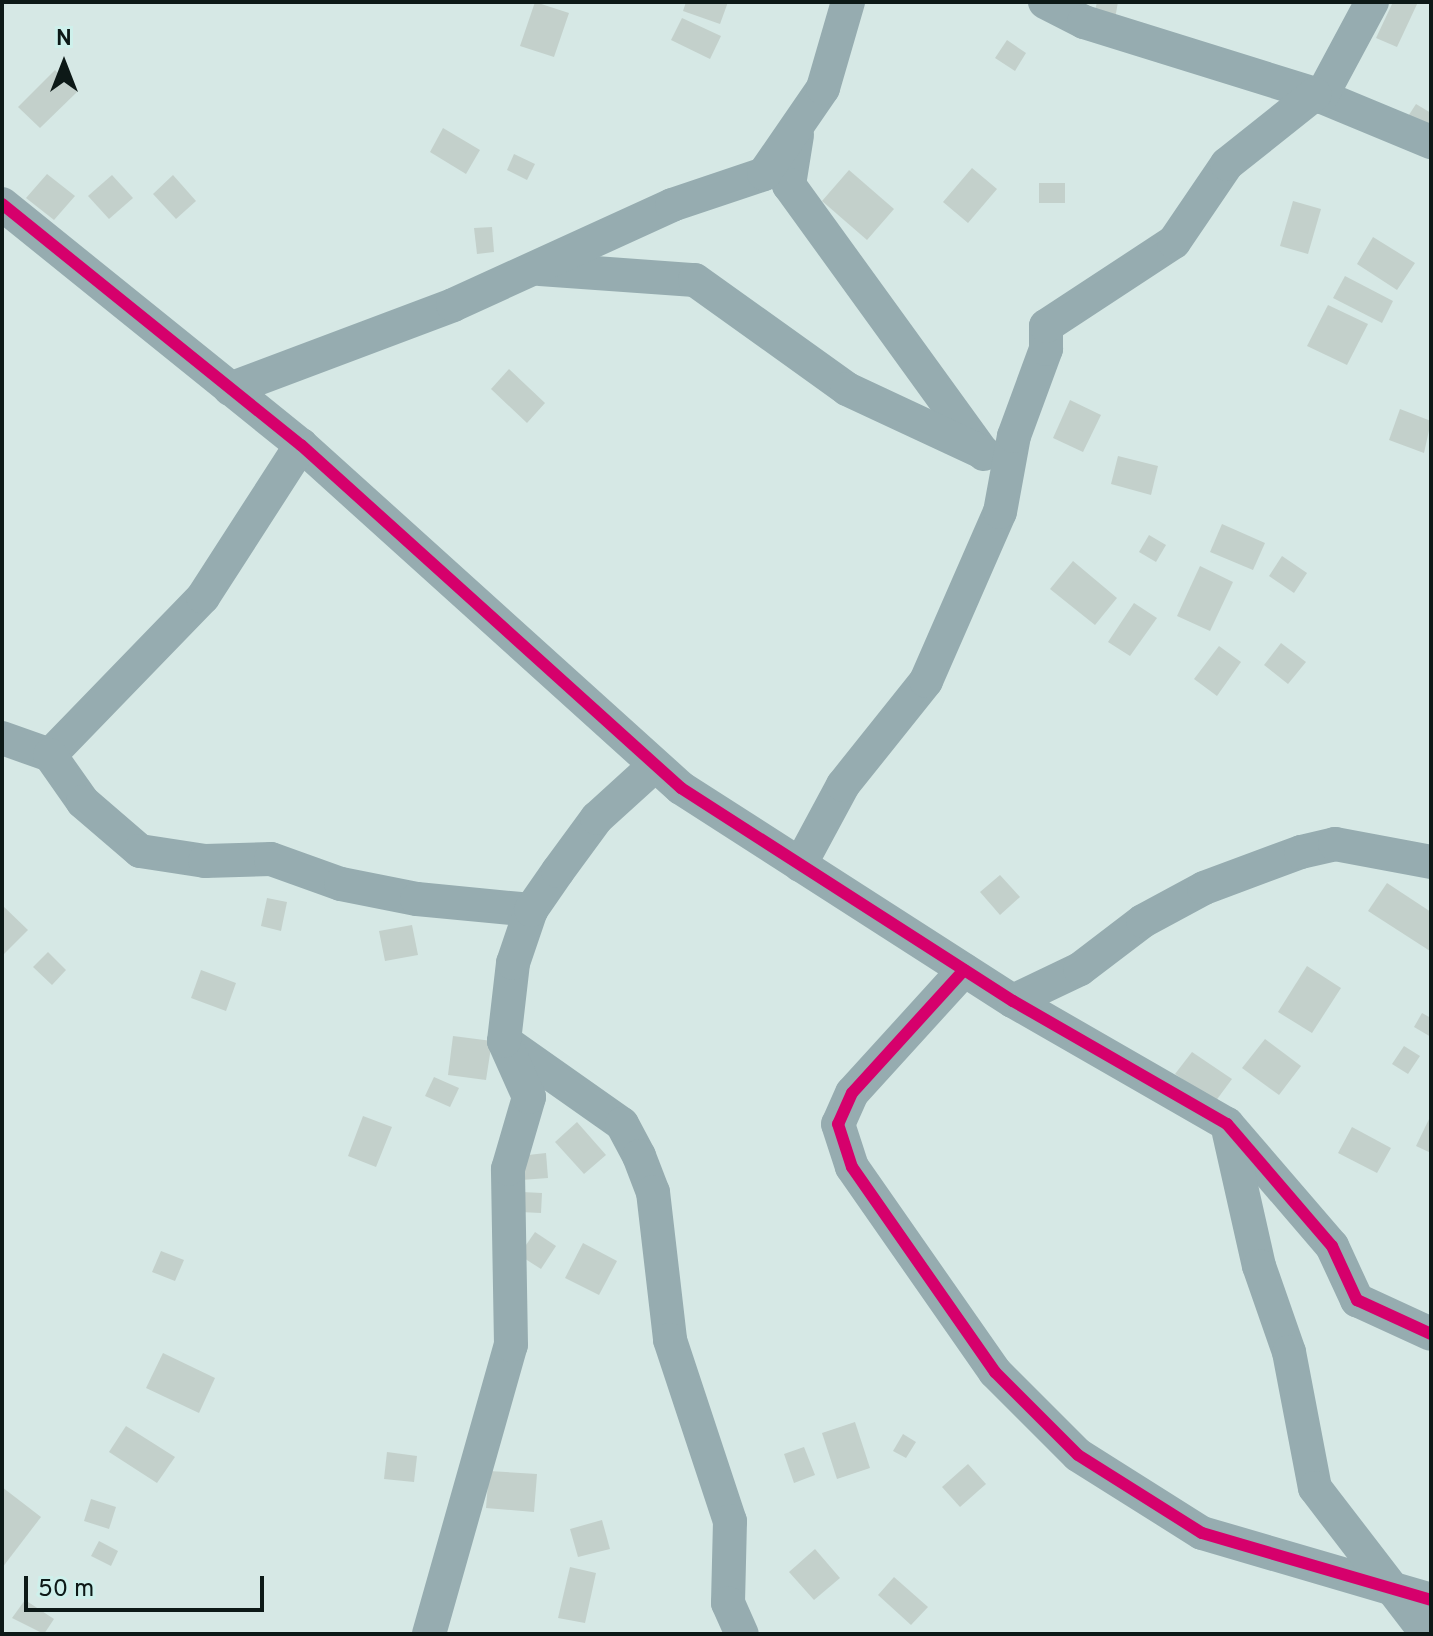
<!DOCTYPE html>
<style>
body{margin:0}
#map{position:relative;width:1433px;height:1636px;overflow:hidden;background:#d6e8e5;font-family:Overpass,sans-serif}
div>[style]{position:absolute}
.building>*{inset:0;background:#c3d0cb}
.minor>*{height:34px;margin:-17px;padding:0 17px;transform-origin:17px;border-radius:17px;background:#96acb0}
.cycleway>*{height:12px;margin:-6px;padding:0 6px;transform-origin:6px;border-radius:6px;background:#d6006c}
span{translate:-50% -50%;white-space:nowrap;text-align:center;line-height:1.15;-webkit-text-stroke:8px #cef0eb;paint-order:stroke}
.frame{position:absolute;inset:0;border:4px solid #0d1917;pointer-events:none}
.north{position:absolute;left:24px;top:24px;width:80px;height:80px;-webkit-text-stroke:6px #cef0eb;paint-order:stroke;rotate:0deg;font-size:22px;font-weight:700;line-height:32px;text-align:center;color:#0d1917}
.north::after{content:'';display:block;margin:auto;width:28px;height:36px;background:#0d1917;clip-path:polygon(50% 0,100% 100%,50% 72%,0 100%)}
.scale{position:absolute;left:24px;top:1576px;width:240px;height:36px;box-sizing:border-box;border:4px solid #0d1917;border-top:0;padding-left:10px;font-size:24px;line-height:28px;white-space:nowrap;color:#0d1917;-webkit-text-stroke:6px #cef0eb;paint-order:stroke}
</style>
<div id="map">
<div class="building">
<div style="clip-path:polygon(535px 2px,569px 13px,554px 57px,520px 46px)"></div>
<div style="clip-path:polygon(686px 2px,728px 2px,720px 24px,683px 11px)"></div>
<div style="clip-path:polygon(1097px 2px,1118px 2px,1114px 24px,1093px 20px)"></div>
<div style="clip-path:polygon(1393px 2px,1418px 2px,1397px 47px,1376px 38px)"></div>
<div style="clip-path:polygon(682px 18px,721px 36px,710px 59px,671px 40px)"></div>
<div style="clip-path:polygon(1007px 40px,1026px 53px,1015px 71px,995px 58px)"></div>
<div style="clip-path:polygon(55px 70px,77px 92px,40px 128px,18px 107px)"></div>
<div style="clip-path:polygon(1416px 104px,1431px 113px,1431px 136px,1405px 121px)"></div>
<div style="clip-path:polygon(443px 128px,480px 150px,466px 174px,430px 152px)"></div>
<div style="clip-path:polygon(514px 154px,535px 164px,527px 180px,507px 170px)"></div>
<div style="clip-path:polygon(972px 168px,997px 189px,968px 223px,943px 202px)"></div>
<div style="clip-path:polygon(849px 170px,894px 209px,867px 240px,822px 201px)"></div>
<div style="clip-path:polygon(47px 174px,75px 196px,54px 220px,26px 198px)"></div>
<div style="clip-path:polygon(112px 175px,133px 198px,109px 219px,88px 196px)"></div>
<div style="clip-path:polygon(173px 175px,196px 201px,176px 219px,153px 194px)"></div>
<div style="clip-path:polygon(1039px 183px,1065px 183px,1065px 203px,1039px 203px)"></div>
<div style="clip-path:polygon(1293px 201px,1321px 209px,1308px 254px,1280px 246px)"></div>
<div style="clip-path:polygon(492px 227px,494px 252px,477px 254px,474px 228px)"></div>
<div style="clip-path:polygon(1373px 237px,1415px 263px,1397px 290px,1357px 264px)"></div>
<div style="clip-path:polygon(1345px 276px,1393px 301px,1382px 323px,1333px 298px)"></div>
<div style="clip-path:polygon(1328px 305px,1368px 324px,1347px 365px,1307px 346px)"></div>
<div style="clip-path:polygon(509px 369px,545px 403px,527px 423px,491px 389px)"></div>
<div style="clip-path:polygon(1070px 400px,1101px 415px,1083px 452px,1053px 438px)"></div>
<div style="clip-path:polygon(1400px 409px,1431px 421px,1424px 453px,1389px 440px)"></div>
<div style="clip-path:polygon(1118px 456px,1158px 466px,1151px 495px,1111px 484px)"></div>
<div style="clip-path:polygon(1222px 524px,1265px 543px,1253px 570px,1210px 552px)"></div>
<div style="clip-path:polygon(1149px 535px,1166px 545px,1156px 562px,1139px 552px)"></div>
<div style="clip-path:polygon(1282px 556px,1307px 573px,1294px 593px,1269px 576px)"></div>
<div style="clip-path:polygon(1073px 561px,1117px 598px,1095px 625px,1050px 589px)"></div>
<div style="clip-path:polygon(1200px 566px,1233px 582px,1210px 631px,1177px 616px)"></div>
<div style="clip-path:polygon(1134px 603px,1157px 618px,1130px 656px,1108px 642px)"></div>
<div style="clip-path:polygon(1281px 643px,1306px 662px,1288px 684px,1264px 665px)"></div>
<div style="clip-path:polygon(1219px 646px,1241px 662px,1217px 696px,1194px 679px)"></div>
<div style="clip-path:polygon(1000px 875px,1020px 897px,1000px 915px,980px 892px)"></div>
<div style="clip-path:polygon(1387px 883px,1431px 912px,1430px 951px,1368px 911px)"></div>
<div style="clip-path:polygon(267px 898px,287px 902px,281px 931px,261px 926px)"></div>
<div style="clip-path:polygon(2px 905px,28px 930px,2px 956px)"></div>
<div style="clip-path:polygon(412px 925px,418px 955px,385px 961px,379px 931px)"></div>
<div style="clip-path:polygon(48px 952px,66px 970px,52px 985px,33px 967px)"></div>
<div style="clip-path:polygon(1307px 966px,1341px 988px,1312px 1033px,1278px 1012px)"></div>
<div style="clip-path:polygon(201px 970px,236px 983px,226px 1011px,191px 998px)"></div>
<div style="clip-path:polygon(1422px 1013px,1431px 1018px,1431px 1037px,1414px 1027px)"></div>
<div style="clip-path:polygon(453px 1036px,492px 1041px,486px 1080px,448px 1075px)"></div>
<div style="clip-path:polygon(1265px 1039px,1301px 1066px,1279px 1095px,1242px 1068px)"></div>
<div style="clip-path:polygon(1404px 1046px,1420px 1056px,1408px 1074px,1392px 1064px)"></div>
<div style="clip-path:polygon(1192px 1052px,1232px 1079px,1215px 1102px,1175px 1074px)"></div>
<div style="clip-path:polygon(434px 1077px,459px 1088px,450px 1107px,425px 1096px)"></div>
<div style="clip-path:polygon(1431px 1115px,1431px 1153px,1416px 1146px)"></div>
<div style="clip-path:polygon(363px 1116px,392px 1127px,376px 1167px,348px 1156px)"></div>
<div style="clip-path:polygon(577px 1122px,606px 1155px,584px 1174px,555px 1142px)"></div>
<div style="clip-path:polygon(1352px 1127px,1391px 1148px,1377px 1173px,1338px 1153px)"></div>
<div style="clip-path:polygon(546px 1153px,548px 1178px,521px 1180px,519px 1156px)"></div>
<div style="clip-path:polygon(522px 1192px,542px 1193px,541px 1213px,520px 1212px)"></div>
<div style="clip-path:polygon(535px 1232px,556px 1246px,541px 1269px,519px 1255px)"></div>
<div style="clip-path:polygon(583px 1243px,617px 1261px,599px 1295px,565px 1278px)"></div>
<div style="clip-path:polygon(161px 1251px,184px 1260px,175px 1281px,152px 1272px)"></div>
<div style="clip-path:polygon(163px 1353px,215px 1378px,199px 1413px,146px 1388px)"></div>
<div style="clip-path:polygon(855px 1422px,870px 1468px,837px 1479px,822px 1433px)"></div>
<div style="clip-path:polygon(126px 1426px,175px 1457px,157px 1483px,109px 1452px)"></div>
<div style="clip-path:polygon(903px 1434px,916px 1442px,906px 1458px,893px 1451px)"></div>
<div style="clip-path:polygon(804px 1447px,815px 1475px,794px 1483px,784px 1454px)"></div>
<div style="clip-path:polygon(387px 1452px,417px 1456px,414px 1482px,384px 1479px)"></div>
<div style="clip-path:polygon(968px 1464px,986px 1484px,960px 1507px,942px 1487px)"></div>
<div style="clip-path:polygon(489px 1471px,537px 1474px,534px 1512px,486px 1508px)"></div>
<div style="clip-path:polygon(2px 1487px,41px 1517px,2px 1568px)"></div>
<div style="clip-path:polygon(91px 1499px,116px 1507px,109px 1529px,84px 1521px)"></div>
<div style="clip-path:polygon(602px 1520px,610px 1549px,578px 1557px,570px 1529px)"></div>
<div style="clip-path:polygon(99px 1541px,118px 1551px,111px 1566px,91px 1556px)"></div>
<div style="clip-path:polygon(815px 1549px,840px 1578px,814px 1600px,789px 1572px)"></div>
<div style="clip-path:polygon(570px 1567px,596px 1573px,585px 1623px,558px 1618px)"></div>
<div style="clip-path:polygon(894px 1577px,928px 1607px,911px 1625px,878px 1595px)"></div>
<div style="clip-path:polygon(25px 1600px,54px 1619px,44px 1634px,12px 1618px)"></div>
</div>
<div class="minor">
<div style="left:1045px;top:2px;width:44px;rotate:27.1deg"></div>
<div style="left:1084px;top:22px;width:242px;rotate:17.3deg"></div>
<div style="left:1315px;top:94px;width:126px;rotate:22.5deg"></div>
<div style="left:1321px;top:97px;width:108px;rotate:-61.8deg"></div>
<div style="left:797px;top:135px;width:51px;rotate:99.1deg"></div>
<div style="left:789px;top:185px;width:332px;rotate:54.1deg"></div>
<div style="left:2px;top:204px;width:384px;rotate:38.9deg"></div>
<div style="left:301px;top:445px;width:512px;rotate:42.07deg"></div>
<div style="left:681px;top:788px;width:394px;rotate:32.7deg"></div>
<div style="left:1013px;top:1001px;width:247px;rotate:29.9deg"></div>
<div style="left:1227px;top:1124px;width:161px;rotate:49.3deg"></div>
<div style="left:1332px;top:1246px;width:60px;rotate:65.2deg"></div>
<div style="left:1357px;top:1300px;width:81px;rotate:24.7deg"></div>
<div style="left:540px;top:269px;width:155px;rotate:4.1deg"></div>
<div style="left:695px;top:280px;width:187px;rotate:35.6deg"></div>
<div style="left:847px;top:389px;width:151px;rotate:25deg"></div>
<div style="left:230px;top:389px;width:238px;rotate:-20.6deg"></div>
<div style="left:453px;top:305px;width:241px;rotate:-24.5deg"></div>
<div style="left:672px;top:205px;width:97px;rotate:-18.6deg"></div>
<div style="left:764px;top:174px;width:104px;rotate:-55.5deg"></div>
<div style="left:823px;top:88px;width:90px;rotate:-73.8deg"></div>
<div style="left:2px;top:738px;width:51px;rotate:19.5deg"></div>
<div style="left:50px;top:755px;width:220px;rotate:-45.9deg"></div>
<div style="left:203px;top:597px;width:181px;rotate:-57.2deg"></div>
<div style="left:50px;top:755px;width:57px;rotate:54.9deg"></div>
<div style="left:83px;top:802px;width:75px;rotate:40.7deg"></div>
<div style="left:140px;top:851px;width:66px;rotate:8.7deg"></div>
<div style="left:205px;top:861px;width:66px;rotate:-1.7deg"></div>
<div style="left:271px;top:859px;width:74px;rotate:19.7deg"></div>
<div style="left:341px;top:884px;width:77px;rotate:11.2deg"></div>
<div style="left:417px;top:899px;width:115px;rotate:5.5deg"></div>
<div style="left:800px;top:865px;width:91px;rotate:-61.7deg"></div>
<div style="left:843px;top:785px;width:133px;rotate:-51.4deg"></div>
<div style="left:926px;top:681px;width:184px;rotate:-66.4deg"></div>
<div style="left:1000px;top:512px;width:77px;rotate:-79.6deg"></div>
<div style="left:1014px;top:436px;width:93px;rotate:-69.8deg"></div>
<div style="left:1046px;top:349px;width:23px;rotate:-90deg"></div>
<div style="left:1046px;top:326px;width:153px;rotate:-33.3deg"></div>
<div style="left:1174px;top:242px;width:94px;rotate:-55.8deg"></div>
<div style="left:1227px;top:164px;width:112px;rotate:-38.5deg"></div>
<div style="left:964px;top:970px;width:166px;rotate:132.3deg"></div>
<div style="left:852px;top:1093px;width:34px;rotate:114deg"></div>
<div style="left:838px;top:1124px;width:45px;rotate:72deg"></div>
<div style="left:852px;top:1167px;width:250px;rotate:55.1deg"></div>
<div style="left:995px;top:1372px;width:117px;rotate:45deg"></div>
<div style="left:1078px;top:1455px;width:146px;rotate:32.2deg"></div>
<div style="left:1202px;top:1533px;width:239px;rotate:16.3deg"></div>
<div style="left:1013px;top:1001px;width:74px;rotate:-25.5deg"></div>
<div style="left:1080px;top:969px;width:79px;rotate:-37.3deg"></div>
<div style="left:1143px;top:921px;width:69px;rotate:-28.4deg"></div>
<div style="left:1204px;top:888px;width:103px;rotate:-20.4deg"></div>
<div style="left:1301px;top:852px;width:35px;rotate:-13deg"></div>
<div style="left:1335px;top:844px;width:98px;rotate:10.6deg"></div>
<div style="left:504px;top:1041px;width:144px;rotate:35.1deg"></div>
<div style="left:622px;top:1124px;width:36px;rotate:62deg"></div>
<div style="left:639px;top:1156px;width:39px;rotate:69deg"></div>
<div style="left:653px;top:1192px;width:149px;rotate:83.4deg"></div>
<div style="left:670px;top:1340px;width:191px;rotate:71.7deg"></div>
<div style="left:730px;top:1521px;width:82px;rotate:91.4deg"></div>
<div style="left:728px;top:1603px;width:34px;rotate:66deg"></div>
<div style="left:1229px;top:1133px;width:136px;rotate:77.3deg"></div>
<div style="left:1259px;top:1266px;width:91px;rotate:70.8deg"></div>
<div style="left:1289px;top:1352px;width:138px;rotate:79.2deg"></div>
<div style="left:1315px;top:1488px;width:184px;rotate:52.5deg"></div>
<div style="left:429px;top:1634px;width:300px;rotate:-74.2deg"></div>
<div style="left:511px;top:1345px;width:176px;rotate:-91deg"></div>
<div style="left:508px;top:1169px;width:75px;rotate:-73.7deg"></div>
<div style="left:529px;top:1097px;width:61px;rotate:-114.1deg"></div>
<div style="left:504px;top:1041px;width:79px;rotate:-83.4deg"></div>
<div style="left:513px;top:963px;width:56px;rotate:-71.2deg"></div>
<div style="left:531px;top:910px;width:47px;rotate:-55.3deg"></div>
<div style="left:558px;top:871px;width:66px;rotate:-53.7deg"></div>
<div style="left:597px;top:818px;width:76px;rotate:-42.3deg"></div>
</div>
<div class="cycleway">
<div style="left:2px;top:204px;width:384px;rotate:38.9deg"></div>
<div style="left:301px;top:445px;width:512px;rotate:42.07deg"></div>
<div style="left:681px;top:788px;width:394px;rotate:32.7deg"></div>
<div style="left:1013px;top:1001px;width:247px;rotate:29.9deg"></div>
<div style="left:1227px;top:1124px;width:161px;rotate:49.3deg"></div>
<div style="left:1332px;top:1246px;width:60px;rotate:65.2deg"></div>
<div style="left:1357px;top:1300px;width:81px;rotate:24.7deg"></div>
<div style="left:964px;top:970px;width:166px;rotate:132.3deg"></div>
<div style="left:852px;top:1093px;width:34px;rotate:114deg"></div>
<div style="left:838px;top:1124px;width:45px;rotate:72deg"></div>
<div style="left:852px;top:1167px;width:250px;rotate:55.1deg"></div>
<div style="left:995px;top:1372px;width:117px;rotate:45deg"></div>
<div style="left:1078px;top:1455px;width:146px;rotate:32.2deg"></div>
<div style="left:1202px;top:1533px;width:239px;rotate:16.3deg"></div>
</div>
<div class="frame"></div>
<div class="north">N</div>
<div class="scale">50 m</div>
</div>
